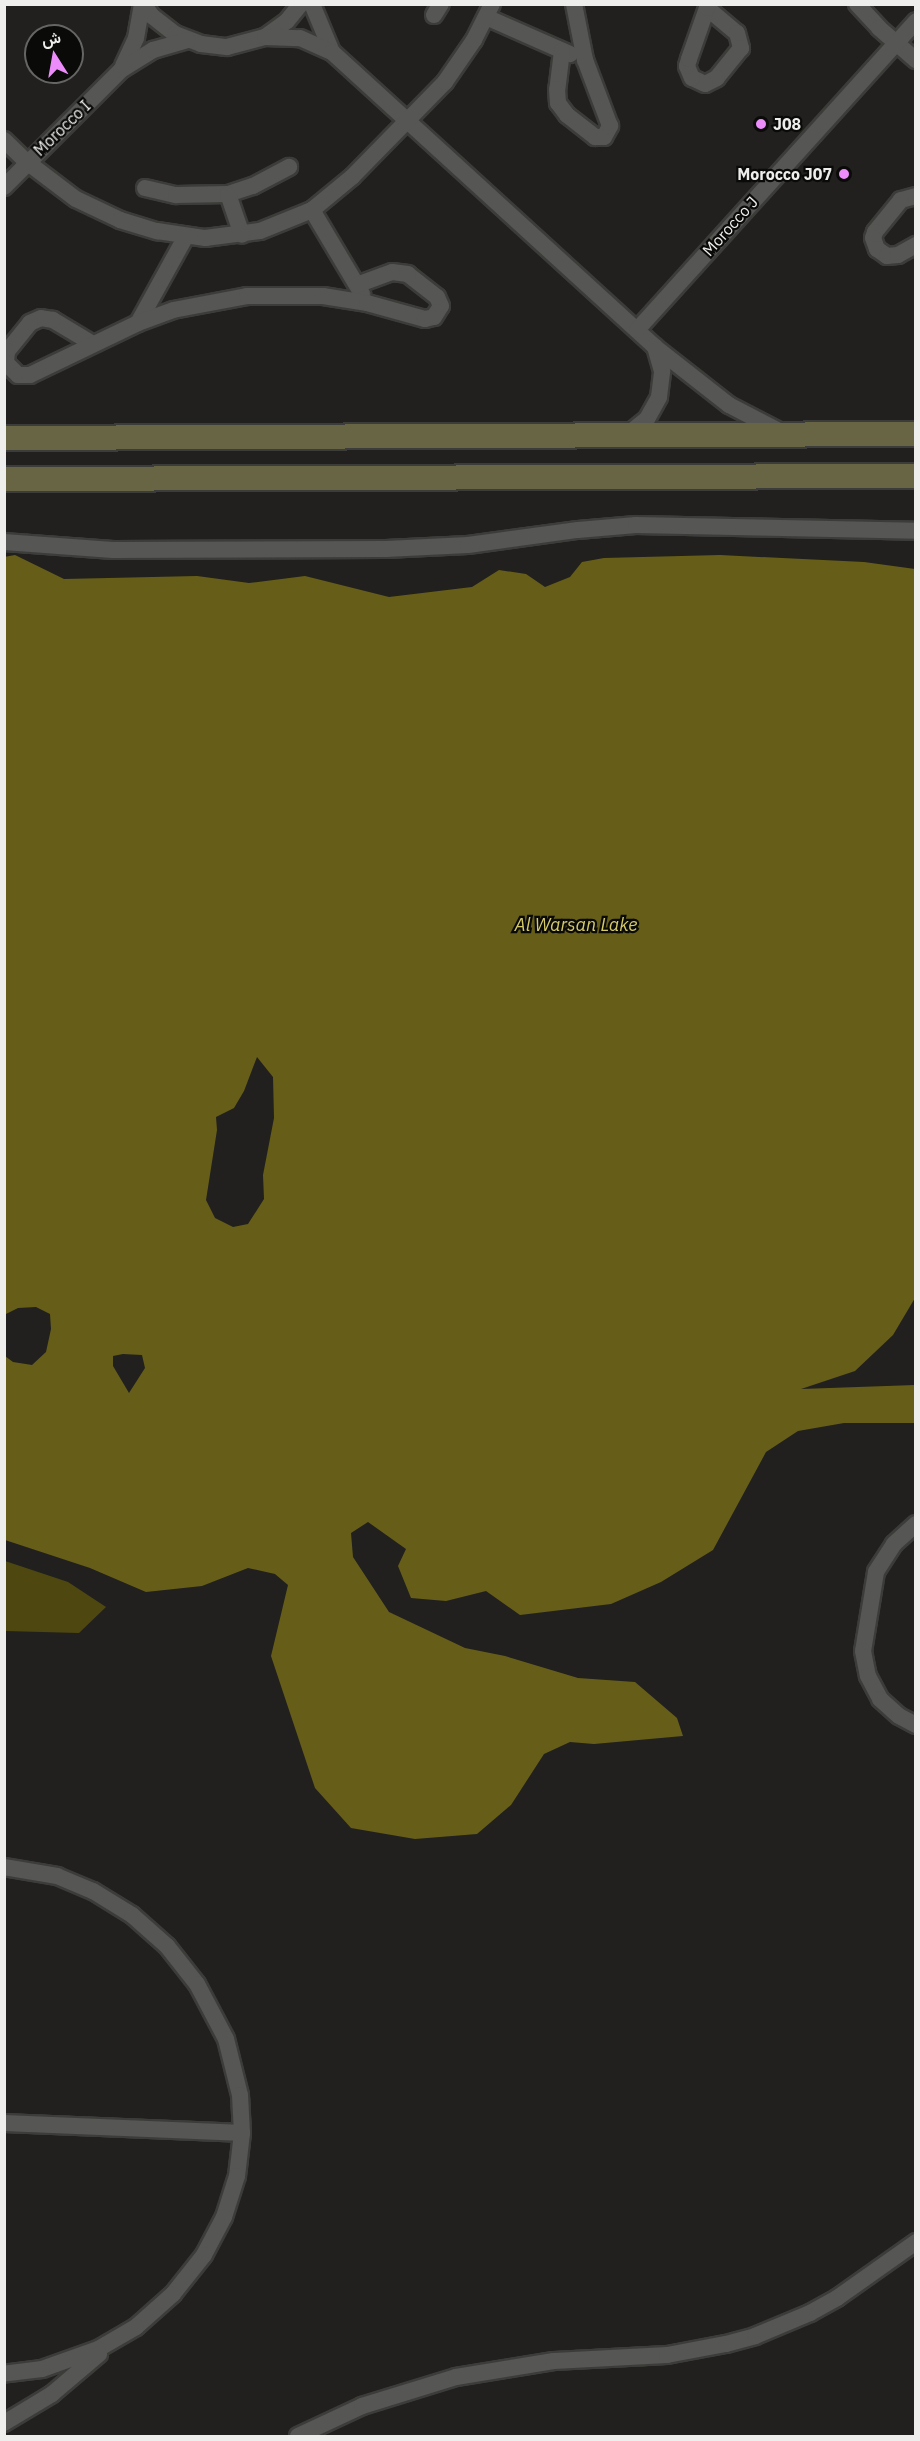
<!DOCTYPE html>
<meta charset="utf-8">
<style>
body{margin:0}
#map{position:relative;width:920px;height:2441px;overflow:hidden;background:#21201e;font-family:"IBM Plex Sans",Vazirmatn,sans-serif}
div>[style]{position:absolute}
.green>*{inset:0;background:#4e4810}
.water>*{inset:0;background:#665e18}
.roads{filter:drop-shadow(2px 0 #3c3c3a) drop-shadow(-2px 0 #3c3c3a) drop-shadow(0 2px #3c3c3a) drop-shadow(0 -2px #3c3c3a)}
.street>*{height:16px;margin:-8px;padding:0 8px;transform-origin:8px;border-radius:8px;background:#565654}
.secondary>*{height:24px;margin:-12px;padding:0 12px;transform-origin:12px;border-radius:12px;background:#686545}
.dots>*{width:16px;height:16px;translate:-50% -50%;box-sizing:border-box;border:3px solid #0a0a09;border-radius:50%}
span{translate:-50% -50%;white-space:nowrap;text-align:center;line-height:1.15;-webkit-text-stroke:4.5px #0a0a09;paint-order:stroke}
.poi-label{font-size:16px;color:#eeeeec;font-weight:700}
.left{translate:0 -50%;text-align:left}
.right{translate:-100% -50%;text-align:right}
.street-label{font-size:16px;color:#eeeeec}
.water-label{font-size:18px;color:#d5ca6a;font-style:italic}
.frame{position:absolute;inset:0;border:6px solid #eeeeec;pointer-events:none}
.north{position:absolute;left:24px;top:24px;width:60px;height:60px;box-sizing:border-box;background:#0a0a09;border:2px solid #656564;border-radius:50%;rotate:349deg;font-size:16px;font-weight:700;line-height:24px;text-align:center;color:#eeeeec}
.north::after{content:'';display:block;margin:auto;width:21px;height:27px;background:#ec8cfb;clip-path:polygon(50% 0,100% 100%,50% 72%,0 100%)}
</style>
<div id="map">
<div class="green">
<div style="clip-path:polygon(5px 1561px,68px 1582px,106px 1607px,79px 1633px,5px 1631px)"></div>
</div>
<div class="water">
<div style="clip-path:polygon(evenodd,15px 555px,64px 579px,197px 576px,249px 583px,305px 576px,389px 597px,472px 587px,499px 570px,526px 574px,545px 587px,570px 577px,582px 562px,604px 558px,720px 555px,864px 562px,915px 569px,915px 1298px,893px 1335px,855px 1371px,801px 1389px,915px 1385px,915px 1423px,844px 1423px,798px 1431px,766px 1452px,713px 1550px,661px 1582px,611px 1604px,520px 1615px,486px 1591px,446px 1601px,411px 1598px,398px 1566px,406px 1549px,368px 1522px,351px 1533px,353px 1557px,389px 1612px,465px 1648px,505px 1656px,578px 1678px,635px 1682px,677px 1718px,683px 1736px,594px 1744px,570px 1742px,544px 1754px,511px 1805px,477px 1834px,415px 1839px,351px 1828px,315px 1788px,271px 1656px,288px 1585px,275px 1574px,248px 1568px,202px 1586px,146px 1592px,90px 1568px,5px 1540px,5px 1356px,13px 1362px,32px 1365px,46px 1352px,51px 1329px,50px 1314px,36px 1307px,18px 1308px,4px 1315px,4px 557px,15px 555px,257px 1057px,273px 1077px,274px 1118px,263px 1175px,264px 1199px,248px 1224px,233px 1227px,215px 1218px,206px 1200px,217px 1130px,216px 1117px,234px 1108px,244px 1091px,257px 1057px,15px 555px,123px 1354px,142px 1355px,145px 1368px,129px 1393px,113px 1366px,113px 1356px,123px 1354px)"></div>
</div>
<div class="roads">
<div class="street">
<div style="left:143px;top:4px;width:15px;rotate:53deg"></div>
<div style="left:152px;top:16px;width:29px;rotate:38deg"></div>
<div style="left:175px;top:34px;width:28px;rotate:21deg"></div>
<div style="left:201px;top:44px;width:26px;rotate:7deg"></div>
<div style="left:227px;top:47px;width:39px;rotate:-15deg"></div>
<div style="left:265px;top:37px;width:27px;rotate:-36deg"></div>
<div style="left:287px;top:21px;width:22px;rotate:-51deg"></div>
<div style="left:312px;top:4px;width:52px;rotate:67.4deg"></div>
<div style="left:857px;top:4px;width:33px;rotate:47deg"></div>
<div style="left:879px;top:28px;width:49px;rotate:40.9deg"></div>
<div style="left:707px;top:8px;width:39px;rotate:40deg"></div>
<div style="left:737px;top:33px;width:16px;rotate:75deg"></div>
<div style="left:741px;top:48px;width:38px;rotate:129deg"></div>
<div style="left:717px;top:78px;width:13px;rotate:153deg"></div>
<div style="left:705px;top:84px;width:14px;rotate:-155deg"></div>
<div style="left:692px;top:78px;width:13px;rotate:-113deg"></div>
<div style="left:687px;top:66px;width:7px;rotate:-74deg"></div>
<div style="left:689px;top:59px;width:54px;rotate:-70.6deg"></div>
<div style="left:707px;top:8px;width:4px;rotate:-76deg"></div>
<div style="left:434px;top:15px;width:13px;rotate:-58deg"></div>
<div style="left:486px;top:17px;width:92px;rotate:23.8deg"></div>
<div style="left:265px;top:37px;width:35px;rotate:2deg"></div>
<div style="left:300px;top:38px;width:35px;rotate:24deg"></div>
<div style="left:332px;top:52px;width:437px;rotate:42.4deg"></div>
<div style="left:655px;top:347px;width:94px;rotate:38.1deg"></div>
<div style="left:729px;top:405px;width:56px;rotate:27.5deg"></div>
<div style="left:562px;top:51px;width:38px;rotate:97deg"></div>
<div style="left:557px;top:89px;width:14px;rotate:86deg"></div>
<div style="left:558px;top:103px;width:15px;rotate:53deg"></div>
<div style="left:567px;top:115px;width:36px;rotate:38deg"></div>
<div style="left:595px;top:137px;width:9px"></div>
<div style="left:604px;top:137px;width:13px;rotate:-61deg"></div>
<div style="left:610px;top:126px;width:71px;rotate:-110.7deg"></div>
<div style="left:585px;top:60px;width:57px;rotate:-101.1deg"></div>
<div style="left:123px;top:66px;width:31px;rotate:-65deg"></div>
<div style="left:136px;top:38px;width:35px;rotate:-80deg"></div>
<div style="left:4px;top:140px;width:32px;rotate:44deg"></div>
<div style="left:27px;top:162px;width:61px;rotate:37.1deg"></div>
<div style="left:76px;top:199px;width:49px;rotate:25.5deg"></div>
<div style="left:120px;top:220px;width:39px;rotate:17deg"></div>
<div style="left:157px;top:231px;width:49px;rotate:8.3deg"></div>
<div style="left:205px;top:238px;width:55px;rotate:-7.3deg"></div>
<div style="left:260px;top:231px;width:56px;rotate:-22deg"></div>
<div style="left:312px;top:210px;width:52px;rotate:-39.5deg"></div>
<div style="left:352px;top:177px;width:133px;rotate:-45.6deg"></div>
<div style="left:445px;top:82px;width:51px;rotate:-55.4deg"></div>
<div style="left:474px;top:40px;width:40px;rotate:-63.4deg"></div>
<div style="left:4px;top:187px;width:165px;rotate:-45deg"></div>
<div style="left:121px;top:70px;width:38px;rotate:-32deg"></div>
<div style="left:153px;top:50px;width:36px;rotate:-16deg"></div>
<div style="left:145px;top:188px;width:32px;rotate:13deg"></div>
<div style="left:176px;top:195px;width:52px;rotate:-1.1deg"></div>
<div style="left:228px;top:194px;width:26px;rotate:-18deg"></div>
<div style="left:253px;top:186px;width:41px;rotate:-27.8deg"></div>
<div style="left:228px;top:194px;width:43px;rotate:71.1deg"></div>
<div style="left:916px;top:196px;width:16px;rotate:165deg"></div>
<div style="left:901px;top:200px;width:41px;rotate:129.1deg"></div>
<div style="left:875px;top:232px;width:6px;rotate:108deg"></div>
<div style="left:873px;top:238px;width:12px;rotate:70deg"></div>
<div style="left:877px;top:249px;width:12px;rotate:35deg"></div>
<div style="left:887px;top:256px;width:11px;rotate:-5deg"></div>
<div style="left:898px;top:255px;width:21px;rotate:-29deg"></div>
<div style="left:312px;top:210px;width:98px;rotate:59.2deg"></div>
<div style="left:138px;top:323px;width:99px;rotate:-61.1deg"></div>
<div style="left:637px;top:330px;width:416px;rotate:-47.9deg"></div>
<div style="left:93px;top:344px;width:47px;rotate:-149deg"></div>
<div style="left:53px;top:320px;width:12px;rotate:-171deg"></div>
<div style="left:41px;top:318px;width:12px;rotate:156deg"></div>
<div style="left:30px;top:323px;width:36px;rotate:129deg"></div>
<div style="left:7px;top:351px;width:12px;rotate:95deg"></div>
<div style="left:6px;top:363px;width:17px;rotate:45deg"></div>
<div style="left:18px;top:375px;width:12px"></div>
<div style="left:30px;top:375px;width:120px;rotate:-25.7deg"></div>
<div style="left:138px;top:323px;width:37px;rotate:-20deg"></div>
<div style="left:173px;top:310px;width:75px;rotate:-10.7deg"></div>
<div style="left:247px;top:296px;width:76px"></div>
<div style="left:323px;top:296px;width:45px;rotate:9deg"></div>
<div style="left:367px;top:303px;width:60px;rotate:15.4deg"></div>
<div style="left:425px;top:319px;width:9px;rotate:-13deg"></div>
<div style="left:434px;top:317px;width:13px;rotate:-58deg"></div>
<div style="left:441px;top:306px;width:10px;rotate:-114deg"></div>
<div style="left:437px;top:297px;width:37px;rotate:-142deg"></div>
<div style="left:408px;top:274px;width:16px;rotate:-173deg"></div>
<div style="left:392px;top:272px;width:37px;rotate:160deg"></div>
<div style="left:627px;top:435px;width:26px;rotate:-39deg"></div>
<div style="left:647px;top:419px;width:25px;rotate:-61deg"></div>
<div style="left:659px;top:397px;width:26px;rotate:-83deg"></div>
<div style="left:662px;top:371px;width:25px;rotate:-106deg"></div>
<div style="left:4px;top:542px;width:109px;rotate:4.2deg"></div>
<div style="left:113px;top:550px;width:273px;rotate:-0.2deg"></div>
<div style="left:386px;top:549px;width:82px;rotate:-2.8deg"></div>
<div style="left:468px;top:545px;width:111px;rotate:-7.8deg"></div>
<div style="left:578px;top:530px;width:58px;rotate:-4.9deg"></div>
<div style="left:636px;top:525px;width:280px;rotate:1.2deg"></div>
<div style="left:916px;top:1524px;width:30px;rotate:138deg"></div>
<div style="left:894px;top:1544px;width:33px;rotate:123deg"></div>
<div style="left:876px;top:1572px;width:80px;rotate:99.3deg"></div>
<div style="left:863px;top:1651px;width:25px;rotate:79deg"></div>
<div style="left:868px;top:1676px;width:26px;rotate:62deg"></div>
<div style="left:880px;top:1699px;width:25px;rotate:42deg"></div>
<div style="left:899px;top:1716px;width:19px;rotate:28deg"></div>
<div style="left:4px;top:1867px;width:54px;rotate:9.6deg"></div>
<div style="left:57px;top:1876px;width:39px;rotate:23deg"></div>
<div style="left:93px;top:1891px;width:46px;rotate:31.6deg"></div>
<div style="left:132px;top:1915px;width:47px;rotate:41.5deg"></div>
<div style="left:167px;top:1946px;width:48px;rotate:51.7deg"></div>
<div style="left:197px;top:1984px;width:62px;rotate:62.2deg"></div>
<div style="left:226px;top:2039px;width:58px;rotate:76deg"></div>
<div style="left:240px;top:2095px;width:38px;rotate:87deg"></div>
<div style="left:242px;top:2133px;width:43px;rotate:96.6deg"></div>
<div style="left:237px;top:2176px;width:43px;rotate:107.6deg"></div>
<div style="left:224px;top:2217px;width:43px;rotate:117.8deg"></div>
<div style="left:204px;top:2255px;width:50px;rotate:128.5deg"></div>
<div style="left:173px;top:2294px;width:50px;rotate:138.3deg"></div>
<div style="left:136px;top:2327px;width:44px;rotate:149.9deg"></div>
<div style="left:98px;top:2349px;width:59px;rotate:160.3deg"></div>
<div style="left:42px;top:2369px;width:38px;rotate:173deg"></div>
<div style="left:4px;top:2123px;width:238px;rotate:2.4deg"></div>
<div style="left:4px;top:2423px;width:56px;rotate:-31.1deg"></div>
<div style="left:52px;top:2394px;width:62px;rotate:-40.4deg"></div>
<div style="left:298px;top:2436px;width:71px;rotate:-25.1deg"></div>
<div style="left:362px;top:2406px;width:98px;rotate:-17.1deg"></div>
<div style="left:456px;top:2377px;width:99px;rotate:-9.3deg"></div>
<div style="left:554px;top:2361px;width:113px;rotate:-3deg"></div>
<div style="left:667px;top:2355px;width:60px;rotate:-10.6deg"></div>
<div style="left:726px;top:2344px;width:30px;rotate:-15deg"></div>
<div style="left:755px;top:2336px;width:60px;rotate:-22.7deg"></div>
<div style="left:810px;top:2313px;width:31px;rotate:-29deg"></div>
<div style="left:837px;top:2298px;width:97px;rotate:-35.3deg"></div>
</div>
<div class="secondary">
<div style="left:4px;top:438px;width:912px;rotate:-0.25deg"></div>
<div style="left:4px;top:479px;width:912px;rotate:-0.19deg"></div>
</div>
</div>
<div class="dots">
<div style="left:761px;top:124px;background:#ec8cfb"></div>
<div style="left:844px;top:174px;background:#ec8cfb"></div>
</div>
<div class="poi-label">
<span class="left" style="left:773px;top:124px">J08</span>
<span class="right" style="left:832px;top:174px">Morocco J07</span>
</div>
<div class="street-label">
<span style="left:62px;top:128px;rotate:-44deg">Morocco I</span>
<span style="left:730px;top:226px;rotate:-48deg">Morocco J</span>
</div>
<div class="water-label">
<span style="left:576px;top:925px">Al Warsan Lake</span>
</div>
<div class="frame"></div>
<div class="north">ش</div>
</div>
